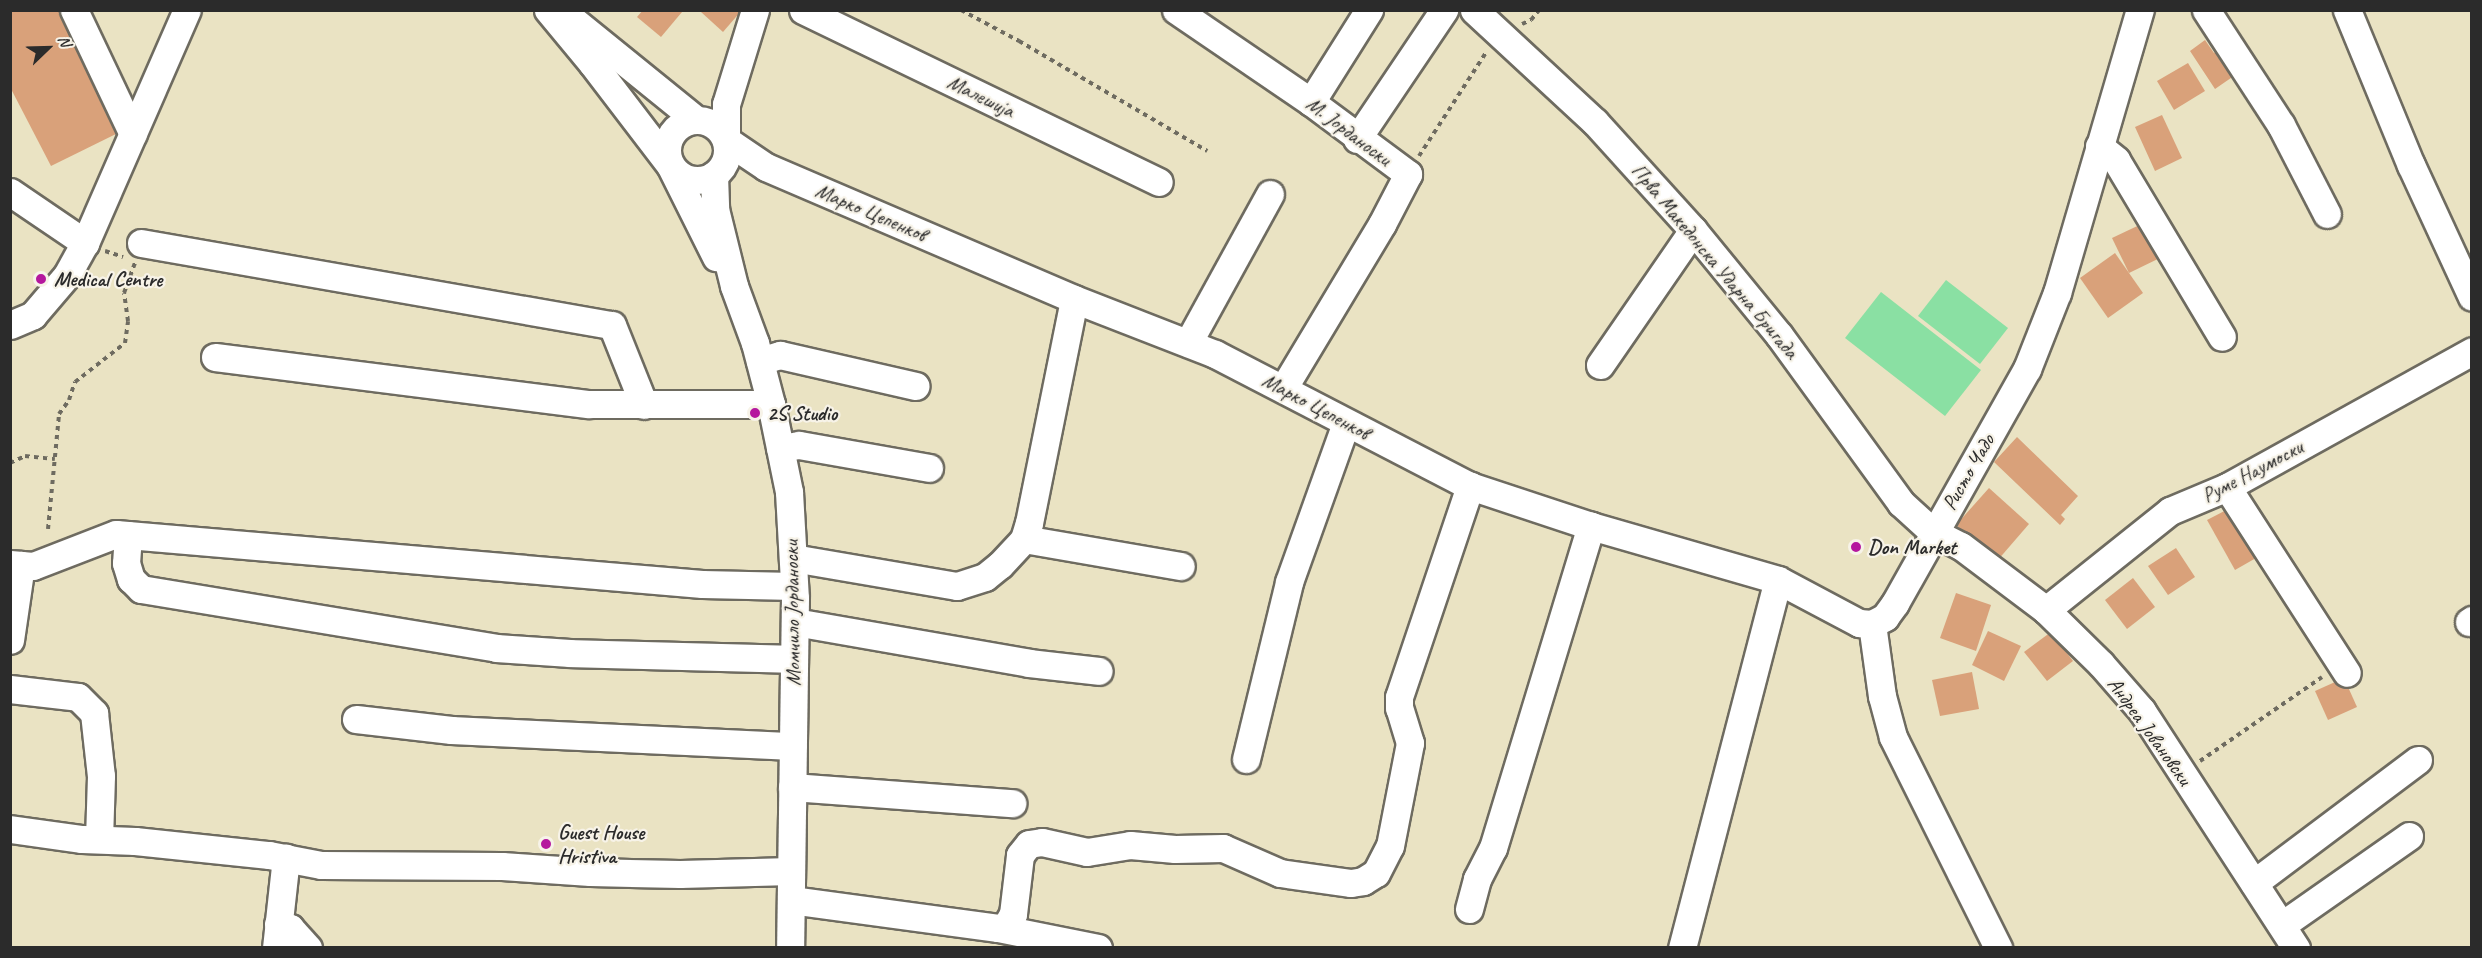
<!DOCTYPE html>
<meta charset="utf-8">
<style>
body{margin:0}
#map{position:relative;width:2482px;height:958px;overflow:hidden;background:#eae3c3;font-family:Caveat,sans-serif}
div>[style]{position:absolute}
.green>*{inset:0;background:#8ae0a3}
.building>*{inset:0;background:#d9a17a}
.path>*{height:4px;margin-top:-2px;transform-origin:0;background:repeating-linear-gradient(90deg,#6e6b60 0 4.5px,transparent 0 9px)}
.roads{filter:drop-shadow(2px 0 #6e6b60) drop-shadow(-2px 0 #6e6b60) drop-shadow(0 2px #6e6b60) drop-shadow(0 -2px #6e6b60)}
.minor>*{height:27px;margin:-13.5px;padding:0 13.5px;transform-origin:13.5px;border-radius:13.5px;background:#fff}
.minor>.ring{margin:-13.5px;padding:0;box-sizing:content-box;background:none;border:27px solid #fff;border-radius:50%}
.dots>*{width:16px;height:16px;translate:-50% -50%;box-sizing:border-box;border:3px solid #f7f3e8;border-radius:50%}
span{translate:-50% -50%;white-space:nowrap;text-align:center;line-height:1.15;-webkit-text-stroke:4.5px #f7f3e8;paint-order:stroke}
.street-label{font-size:21px;color:#2b2b2b}
.poi-label{font-size:21px;color:#2b2b2b;font-weight:700}
.left{translate:0 -50%;text-align:left}
.frame{position:absolute;inset:0;border:12px solid #2b2b2b;pointer-events:none}
.north{position:absolute;left:18px;top:18px;width:60px;height:60px;-webkit-text-stroke:4px #f7f3e8;paint-order:stroke;rotate:67deg;font-size:16px;font-weight:700;line-height:24px;text-align:center;color:#2b2b2b}
.north::after{content:'';display:block;margin:auto;width:21px;height:27px;background:#2b2b2b;clip-path:polygon(50% 0,100% 100%,50% 72%,0 100%)}
</style>
<div id="map">
<div class="green">
<div style="clip-path:polygon(1946px 280px,2008px 328px,1980px 364px,1918px 316px)"></div>
<div style="clip-path:polygon(1881px 292px,1981px 370px,1945px 416px,1845px 338px)"></div>
</div>
<div class="building">
<div style="clip-path:polygon(10px 10px,59px 10px,120px 132px,51px 166px,10px 87px)"></div>
<div style="clip-path:polygon(643px 10px,680px 10px,682px 12px,661px 37px,637px 17px)"></div>
<div style="clip-path:polygon(702px 10px,742px 10px,723px 32px,701px 12px)"></div>
<div style="clip-path:polygon(2205px 40px,2214px 53px,2224px 47px,2241px 71px,2215px 89px,2190px 51px)"></div>
<div style="clip-path:polygon(2188px 63px,2205px 91px,2174px 110px,2157px 81px)"></div>
<div style="clip-path:polygon(2162px 115px,2182px 158px,2155px 171px,2135px 127px)"></div>
<div style="clip-path:polygon(2150px 220px,2166px 255px,2129px 273px,2112px 238px)"></div>
<div style="clip-path:polygon(2115px 253px,2143px 293px,2108px 318px,2080px 278px)"></div>
<div style="clip-path:polygon(2017px 437px,2078px 496px,2061px 515px,2065px 519px,2060px 525px,1994px 462px)"></div>
<div style="clip-path:polygon(1989px 488px,2029px 524px,1997px 561px,1956px 525px)"></div>
<div style="clip-path:polygon(2236px 505px,2263px 554px,2235px 570px,2207px 520px)"></div>
<div style="clip-path:polygon(2176px 548px,2195px 577px,2168px 595px,2148px 566px)"></div>
<div style="clip-path:polygon(2133px 578px,2155px 607px,2127px 629px,2105px 600px)"></div>
<div style="clip-path:polygon(1956px 593px,1991px 605px,1976px 651px,1940px 638px)"></div>
<div style="clip-path:polygon(1988px 631px,2021px 646px,2004px 681px,1972px 665px)"></div>
<div style="clip-path:polygon(2051px 632px,2073px 661px,2047px 681px,2024px 652px)"></div>
<div style="clip-path:polygon(1972px 672px,1979px 709px,1940px 716px,1932px 680px)"></div>
<div style="clip-path:polygon(2344px 678px,2357px 707px,2328px 720px,2315px 691px)"></div>
</div>
<div class="path">
<div style="left:961px;top:10px;width:66px;rotate:28.1deg"></div>
<div style="left:1019px;top:41px;width:218px;rotate:30.3deg"></div>
<div style="left:1522px;top:24px;width:10px;rotate:-24deg"></div>
<div style="left:1531px;top:20px;width:13px;rotate:-51deg"></div>
<div style="left:1419px;top:156px;width:125px;rotate:-57.1deg"></div>
<div style="left:105px;top:251px;width:19px;rotate:18deg"></div>
<div style="left:10px;top:463px;width:17px;rotate:-25deg"></div>
<div style="left:25px;top:456px;width:30px;rotate:6deg"></div>
<div style="left:48px;top:529px;width:116px;rotate:-84.5deg"></div>
<div style="left:59px;top:414px;width:17px;rotate:-54deg"></div>
<div style="left:69px;top:400px;width:19px;rotate:-72deg"></div>
<div style="left:75px;top:382px;width:63px;rotate:-38deg"></div>
<div style="left:125px;top:343px;width:22px;rotate:-82deg"></div>
<div style="left:128px;top:321px;width:28px;rotate:-98deg"></div>
<div style="left:124px;top:293px;width:33px;rotate:-70deg"></div>
<div style="left:2200px;top:761px;width:148px;rotate:-34.5deg"></div>
</div>
<div class="roads">
<div class="minor">
<div style="left:74px;top:10px;width:137px;rotate:64.6deg"></div>
<div style="left:548px;top:10px;width:69px;rotate:50.3deg"></div>
<div style="left:592px;top:63px;width:128px;rotate:52.6deg"></div>
<div style="left:670px;top:165px;width:103px;rotate:63.4deg"></div>
<div style="left:755px;top:10px;width:98px;rotate:107.1deg"></div>
<div style="left:726px;top:104px;width:36px;rotate:90deg"></div>
<div style="left:726px;top:140px;width:48px;rotate:34deg"></div>
<div style="left:766px;top:167px;width:335px;rotate:23.2deg"></div>
<div style="left:1074px;top:299px;width:151px;rotate:21.3deg"></div>
<div style="left:1215px;top:354px;width:287px;rotate:27.4deg"></div>
<div style="left:1470px;top:486px;width:127px;rotate:18.3deg"></div>
<div style="left:1591px;top:526px;width:195px;rotate:16.1deg"></div>
<div style="left:1778px;top:580px;width:92px;rotate:28deg"></div>
<div style="left:1859px;top:623px;width:13px;rotate:4deg"></div>
<div style="left:803px;top:10px;width:395px;rotate:25.8deg"></div>
<div style="left:1176px;top:10px;width:163px;rotate:34.3deg"></div>
<div style="left:1311px;top:102px;width:121px;rotate:36.6deg"></div>
<div style="left:1408px;top:174px;width:56px;rotate:117.5deg"></div>
<div style="left:1382px;top:224px;width:190px;rotate:121deg"></div>
<div style="left:1474px;top:10px;width:165px;rotate:42.8deg"></div>
<div style="left:1595px;top:122px;width:146px;rotate:47.8deg"></div>
<div style="left:1693px;top:230px;width:136px;rotate:50.7deg"></div>
<div style="left:1779px;top:335px;width:208px;rotate:54deg"></div>
<div style="left:1901px;top:503px;width:43px;rotate:42.2deg"></div>
<div style="left:1933px;top:532px;width:31px;rotate:27deg"></div>
<div style="left:1961px;top:546px;width:106px;rotate:37deg"></div>
<div style="left:2046px;top:610px;width:77px;rotate:44.5deg"></div>
<div style="left:2101px;top:664px;width:62px;rotate:48.9deg"></div>
<div style="left:2142px;top:711px;width:283px;rotate:57deg"></div>
<div style="left:2206px;top:10px;width:137px;rotate:56.9deg"></div>
<div style="left:2281px;top:125px;width:100px;rotate:62.7deg"></div>
<div style="left:2347px;top:10px;width:168px;rotate:67.6deg"></div>
<div style="left:2411px;top:165px;width:145px;rotate:65.2deg"></div>
<div style="left:568px;top:16px;width:164px;rotate:39deg"></div>
<div style="left:1311px;top:102px;width:109px;rotate:-57.8deg"></div>
<div class="ring" style="left:667px;top:120px;width:33px;height:33px"></div>
<div style="left:1357px;top:139px;width:156px;rotate:-56deg"></div>
<div style="left:2099px;top:146px;width:22px;rotate:39deg"></div>
<div style="left:2116px;top:160px;width:206px;rotate:59.1deg"></div>
<div style="left:714px;top:175px;width:34px;rotate:88deg"></div>
<div style="left:715px;top:209px;width:79px;rotate:76.1deg"></div>
<div style="left:734px;top:286px;width:61px;rotate:69.8deg"></div>
<div style="left:755px;top:343px;width:63px;rotate:75.3deg"></div>
<div style="left:771px;top:404px;width:90px;rotate:78.4deg"></div>
<div style="left:789px;top:492px;width:106px;rotate:86.8deg"></div>
<div style="left:795px;top:598px;width:350px;rotate:90.8deg"></div>
<div style="left:10px;top:192px;width:91px;rotate:34.2deg"></div>
<div style="left:85px;top:243px;width:254px;rotate:-66.4deg"></div>
<div style="left:141px;top:243px;width:478px;rotate:9.9deg"></div>
<div style="left:612px;top:325px;width:86px;rotate:68.2deg"></div>
<div style="left:10px;top:325px;width:25px;rotate:-23deg"></div>
<div style="left:33px;top:315px;width:52px;rotate:-49.6deg"></div>
<div style="left:67px;top:275px;width:37px;rotate:-61deg"></div>
<div style="left:1188px;top:343px;width:170px;rotate:-61.2deg"></div>
<div style="left:215px;top:357px;width:377px;rotate:7.2deg"></div>
<div style="left:589px;top:404px;width:182px"></div>
<div style="left:760px;top:361px;width:21px;rotate:-17deg"></div>
<div style="left:780px;top:355px;width:139px;rotate:12.9deg"></div>
<div style="left:1600px;top:365px;width:164px;rotate:-55.4deg"></div>
<div style="left:780px;top:448px;width:19px;rotate:-9deg"></div>
<div style="left:799px;top:445px;width:132px;rotate:10deg"></div>
<div style="left:2227px;top:487px;width:221px;rotate:57.2deg"></div>
<div style="left:128px;top:535px;width:28px;rotate:94deg"></div>
<div style="left:126px;top:563px;width:17px;rotate:73deg"></div>
<div style="left:131px;top:579px;width:14px;rotate:45deg"></div>
<div style="left:141px;top:589px;width:360px;rotate:9.4deg"></div>
<div style="left:496px;top:648px;width:74px;rotate:3.9deg"></div>
<div style="left:570px;top:653px;width:224px;rotate:1.5deg"></div>
<div style="left:1024px;top:539px;width:159px;rotate:9.8deg"></div>
<div style="left:793px;top:558px;width:166px;rotate:9.7deg"></div>
<div style="left:957px;top:586px;width:29px;rotate:-18deg"></div>
<div style="left:985px;top:577px;width:19px;rotate:-39deg"></div>
<div style="left:1000px;top:565px;width:35px;rotate:-47deg"></div>
<div style="left:1024px;top:539px;width:17px;rotate:-73deg"></div>
<div style="left:1029px;top:523px;width:228px;rotate:-78.6deg"></div>
<div style="left:10px;top:564px;width:23px;rotate:5deg"></div>
<div style="left:33px;top:566px;width:89px;rotate:-21.1deg"></div>
<div style="left:116px;top:534px;width:588px;rotate:4.88deg"></div>
<div style="left:702px;top:584px;width:92px;rotate:1.2deg"></div>
<div style="left:2046px;top:610px;width:159px;rotate:-38.6deg"></div>
<div style="left:2170px;top:511px;width:62px;rotate:-22.8deg"></div>
<div style="left:2227px;top:487px;width:280px;rotate:-29deg"></div>
<div style="left:795px;top:622px;width:238px;rotate:9.9deg"></div>
<div style="left:1029px;top:663px;width:70px;rotate:6.5deg"></div>
<div style="left:2469px;top:622px;width:4px;rotate:-34deg"></div>
<div style="left:1872px;top:624px;width:15px;rotate:-28deg"></div>
<div style="left:1885px;top:617px;width:17px;rotate:-54deg"></div>
<div style="left:1895px;top:603px;width:269px;rotate:-60.6deg"></div>
<div style="left:2027px;top:369px;width:82px;rotate:-68.5deg"></div>
<div style="left:2057px;top:293px;width:295px;rotate:-73.7deg"></div>
<div style="left:1872px;top:624px;width:73px;rotate:82.1deg"></div>
<div style="left:1882px;top:696px;width:42px;rotate:75deg"></div>
<div style="left:1893px;top:737px;width:236px;rotate:63.5deg"></div>
<div style="left:10px;top:640px;width:76px;rotate:-81.7deg"></div>
<div style="left:10px;top:689px;width:68px;rotate:6.7deg"></div>
<div style="left:78px;top:697px;width:23px;rotate:45deg"></div>
<div style="left:94px;top:713px;width:63px;rotate:83.7deg"></div>
<div style="left:101px;top:776px;width:63px;rotate:91.8deg"></div>
<div style="left:356px;top:719px;width:96px;rotate:6.6deg"></div>
<div style="left:451px;top:730px;width:342px;rotate:2.7deg"></div>
<div style="left:1246px;top:759px;width:182px;rotate:-76.3deg"></div>
<div style="left:1289px;top:582px;width:169px;rotate:-70.3deg"></div>
<div style="left:792px;top:787px;width:221px;rotate:4.2deg"></div>
<div style="left:10px;top:829px;width:73px;rotate:7.9deg"></div>
<div style="left:82px;top:839px;width:53px;rotate:2.2deg"></div>
<div style="left:135px;top:841px;width:135px;rotate:6deg"></div>
<div style="left:269px;top:855px;width:53px;rotate:10.9deg"></div>
<div style="left:321px;top:865px;width:181px;rotate:0.3deg"></div>
<div style="left:502px;top:866px;width:88px;rotate:3.9deg"></div>
<div style="left:590px;top:872px;width:90px;rotate:1.3deg"></div>
<div style="left:680px;top:874px;width:111px;rotate:-1.5deg"></div>
<div style="left:2254px;top:883px;width:205px;rotate:-36.9deg"></div>
<div style="left:791px;top:900px;width:209px;rotate:7.7deg"></div>
<div style="left:998px;top:928px;width:8px;rotate:-14deg"></div>
<div style="left:1006px;top:926px;width:14px;rotate:-60deg"></div>
<div style="left:1013px;top:914px;width:59px;rotate:-83.2deg"></div>
<div style="left:1020px;top:855px;width:14px;rotate:-51deg"></div>
<div style="left:1029px;top:844px;width:13px;rotate:-9deg"></div>
<div style="left:1042px;top:842px;width:46px;rotate:12.5deg"></div>
<div style="left:1087px;top:852px;width:44px;rotate:-9.2deg"></div>
<div style="left:1130px;top:845px;width:45px;rotate:5.1deg"></div>
<div style="left:1175px;top:849px;width:48px;rotate:-1.2deg"></div>
<div style="left:1223px;top:848px;width:62px;rotate:23.7deg"></div>
<div style="left:1280px;top:873px;width:72px;rotate:8deg"></div>
<div style="left:1351px;top:883px;width:12px;rotate:-9deg"></div>
<div style="left:1363px;top:881px;width:15px;rotate:-32deg"></div>
<div style="left:1376px;top:873px;width:30px;rotate:-63deg"></div>
<div style="left:1390px;top:846px;width:105px;rotate:-79deg"></div>
<div style="left:1410px;top:743px;width:37px;rotate:-107deg"></div>
<div style="left:1399px;top:708px;width:11px;rotate:-90deg"></div>
<div style="left:1399px;top:697px;width:223px;rotate:-71.4deg"></div>
<div style="left:1469px;top:909px;width:31px;rotate:-75deg"></div>
<div style="left:1477px;top:879px;width:35px;rotate:-63deg"></div>
<div style="left:1493px;top:848px;width:337px;rotate:-73.1deg"></div>
<div style="left:278px;top:924px;width:13px;rotate:18deg"></div>
<div style="left:290px;top:928px;width:27px;rotate:48deg"></div>
<div style="left:2282px;top:925px;width:155px;rotate:-35deg"></div>
<div style="left:998px;top:928px;width:102px;rotate:11.3deg"></div>
<div style="left:276px;top:948px;width:91px;rotate:-83.7deg"></div>
<div style="left:1682px;top:948px;width:380px;rotate:-75.4deg"></div>
</div>
</div>
<div class="dots">
<div style="left:41px;top:279px;background:#b5179e"></div>
<div style="left:755px;top:413px;background:#b5179e"></div>
<div style="left:1856px;top:547px;background:#b5179e"></div>
<div style="left:546px;top:844px;background:#b5179e"></div>
</div>
<div class="street-label">
<span style="left:981px;top:96px;rotate:26deg">Малешија</span>
<span style="left:1349px;top:131px;rotate:37deg">М. Јорданоски</span>
<span style="left:871px;top:212px;rotate:23deg">Марко Цепенков</span>
<span style="left:1715px;top:261px;rotate:50deg">Прва Македонска Ударна Бригада</span>
<span style="left:1316px;top:406px;rotate:28deg">Марко Цепенков</span>
<span style="left:2252px;top:471px;rotate:-28deg">Руме Наумоски</span>
<span style="left:1968px;top:472px;rotate:-60deg">Ристо Чадо</span>
<span style="left:792px;top:613px;rotate:-91deg">Момчило Јорданоски</span>
<span style="left:2150px;top:731px;rotate:54deg">Андреа Јовановски</span>
</div>
<div class="poi-label">
<span class="left" style="left:54px;top:279px">Medical Centre</span>
<span class="left" style="left:767px;top:413px">2S Studio</span>
<span class="left" style="left:1868px;top:547px">Don Market</span>
<span class="left" style="left:558px;top:844px">Guest House<br>Hristiva</span>
</div>
<div class="frame"></div>
<div class="north">N</div>
</div>
